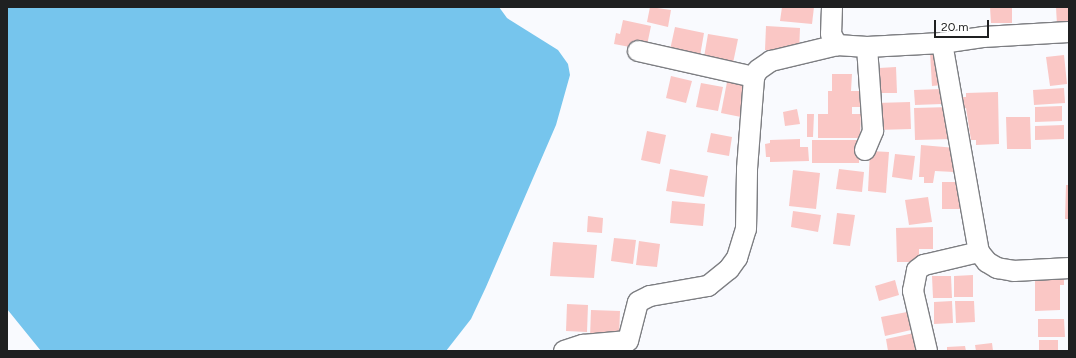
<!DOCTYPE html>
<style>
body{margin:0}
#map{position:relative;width:1076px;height:358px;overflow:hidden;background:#f9fafe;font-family:Figtree,sans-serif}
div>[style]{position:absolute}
.water>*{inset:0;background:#76c5ed}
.building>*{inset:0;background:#fac7c5}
.roads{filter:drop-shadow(1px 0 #7d7e82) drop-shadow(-1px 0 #7d7e82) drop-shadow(0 1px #7d7e82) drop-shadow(0 -1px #7d7e82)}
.street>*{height:20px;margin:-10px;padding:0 10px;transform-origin:10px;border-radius:10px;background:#fff}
span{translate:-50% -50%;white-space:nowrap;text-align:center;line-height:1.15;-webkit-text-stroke:4px #fff;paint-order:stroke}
.frame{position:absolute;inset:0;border:8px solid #1f2021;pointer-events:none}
.scale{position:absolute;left:934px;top:20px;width:55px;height:18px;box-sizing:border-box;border:2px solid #1f2021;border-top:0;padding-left:5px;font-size:12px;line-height:14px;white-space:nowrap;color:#1f2021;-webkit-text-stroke:3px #fff;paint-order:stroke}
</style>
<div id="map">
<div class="water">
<div style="clip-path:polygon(7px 7px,499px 7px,507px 18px,558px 50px,568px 64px,570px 75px,556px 125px,486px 287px,471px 319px,446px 351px,41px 351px,7px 309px)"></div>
</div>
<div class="building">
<div style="clip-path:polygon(650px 7px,671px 10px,668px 27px,647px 22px)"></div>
<div style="clip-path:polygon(782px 7px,814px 7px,812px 24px,780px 21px)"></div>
<div style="clip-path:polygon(990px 7px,1012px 7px,1012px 23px,991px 23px)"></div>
<div style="clip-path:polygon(1056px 7px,1069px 7px,1069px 25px,1057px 25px)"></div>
<div style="clip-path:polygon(623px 20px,651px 26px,646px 50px,614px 44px,616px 33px,620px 34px)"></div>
<div style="clip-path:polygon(766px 26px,800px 28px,799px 52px,765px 50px)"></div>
<div style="clip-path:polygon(675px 27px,704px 33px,700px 56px,670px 50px)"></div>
<div style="clip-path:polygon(708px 34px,738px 39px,733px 63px,703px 63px)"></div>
<div style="clip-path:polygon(930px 52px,940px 52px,942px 85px,932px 86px)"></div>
<div style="clip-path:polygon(1064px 55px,1067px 84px,1050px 86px,1046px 57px)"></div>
<div style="clip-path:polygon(896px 67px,897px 93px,880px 93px,879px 68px)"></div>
<div style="clip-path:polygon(832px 74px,852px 74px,851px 91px,864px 91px,864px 107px,852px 107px,852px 114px,861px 114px,860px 138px,818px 138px,818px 114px,828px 114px,828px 91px,832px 91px)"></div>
<div style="clip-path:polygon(671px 76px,692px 81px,686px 103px,666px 98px)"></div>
<div style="clip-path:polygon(727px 82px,747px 86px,741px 117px,721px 113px)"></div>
<div style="clip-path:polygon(701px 83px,723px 87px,718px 111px,696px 107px)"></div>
<div style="clip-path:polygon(1064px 88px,1065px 103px,1034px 105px,1033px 90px)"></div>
<div style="clip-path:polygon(941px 89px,942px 104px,915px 105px,914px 90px)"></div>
<div style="clip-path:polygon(998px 92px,999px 144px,976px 145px,976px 140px,971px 140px,966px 108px,960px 109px,959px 97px,966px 97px,966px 93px)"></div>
<div style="clip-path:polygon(910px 102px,911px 129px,877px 130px,876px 103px)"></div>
<div style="clip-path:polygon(1062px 106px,1062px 121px,1035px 122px,1035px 107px)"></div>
<div style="clip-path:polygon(950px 107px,952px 139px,915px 140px,914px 108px)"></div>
<div style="clip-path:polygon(797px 109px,800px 124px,785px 126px,783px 112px)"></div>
<div style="clip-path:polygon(807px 114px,814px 114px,813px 137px,807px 137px)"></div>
<div style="clip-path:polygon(1006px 117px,1030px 117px,1031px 149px,1007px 149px)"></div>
<div style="clip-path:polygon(1064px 125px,1064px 139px,1035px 140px,1035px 126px)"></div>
<div style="clip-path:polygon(647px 131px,666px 135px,660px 164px,641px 160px)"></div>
<div style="clip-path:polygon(711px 133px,732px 137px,729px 156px,707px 152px)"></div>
<div style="clip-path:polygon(800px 139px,800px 147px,808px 147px,809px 161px,770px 162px,770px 157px,766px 157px,765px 144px,770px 143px,770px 140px)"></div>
<div style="clip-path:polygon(812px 140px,860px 140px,859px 163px,812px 163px)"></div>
<div style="clip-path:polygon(921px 145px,956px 148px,954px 172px,935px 171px,933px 183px,924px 183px,924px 177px,919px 177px)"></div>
<div style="clip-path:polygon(870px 151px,889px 152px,886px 193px,868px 191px)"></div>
<div style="clip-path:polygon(895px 154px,915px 156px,912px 180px,892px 177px)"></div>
<div style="clip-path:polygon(670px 169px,708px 176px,704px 197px,666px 191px)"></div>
<div style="clip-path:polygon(839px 169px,864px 172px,862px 192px,836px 189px)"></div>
<div style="clip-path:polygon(793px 170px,820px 173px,816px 209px,789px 206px)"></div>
<div style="clip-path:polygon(942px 182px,962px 182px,961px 209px,942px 209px)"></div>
<div style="clip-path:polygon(1066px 185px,1069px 185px,1069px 219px,1065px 219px)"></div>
<div style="clip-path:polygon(928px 197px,932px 222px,909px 225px,905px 200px)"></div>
<div style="clip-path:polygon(672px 201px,705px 204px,703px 226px,670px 223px)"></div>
<div style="clip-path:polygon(793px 211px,821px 215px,818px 232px,791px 227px)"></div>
<div style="clip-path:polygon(837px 213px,855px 215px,850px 246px,833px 244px)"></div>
<div style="clip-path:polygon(588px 216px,603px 218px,602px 233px,587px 232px)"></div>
<div style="clip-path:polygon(933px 227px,933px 249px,919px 249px,919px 262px,897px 262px,896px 228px)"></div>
<div style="clip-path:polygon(614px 238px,636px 240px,633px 264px,611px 261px)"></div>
<div style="clip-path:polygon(639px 241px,660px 244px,657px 267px,636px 265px)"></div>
<div style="clip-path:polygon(553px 242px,597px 245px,594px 278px,550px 276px)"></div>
<div style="clip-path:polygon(1064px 274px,1064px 285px,1060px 285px,1060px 310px,1035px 311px,1035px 275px)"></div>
<div style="clip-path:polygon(973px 275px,973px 297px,954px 297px,954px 276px)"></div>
<div style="clip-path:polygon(932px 276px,951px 276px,952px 298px,933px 298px)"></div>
<div style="clip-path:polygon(895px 280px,899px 295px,879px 301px,875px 286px)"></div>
<div style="clip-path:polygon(952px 301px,953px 323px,934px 324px,934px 302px)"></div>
<div style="clip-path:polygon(955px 301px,974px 301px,975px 322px,956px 323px)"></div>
<div style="clip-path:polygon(567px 304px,588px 305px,587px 332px,566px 331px)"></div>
<div style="clip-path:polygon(591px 310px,620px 311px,619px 337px,590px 337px)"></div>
<div style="clip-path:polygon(907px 312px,911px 330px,885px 336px,881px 317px)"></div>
<div style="clip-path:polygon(1038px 319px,1064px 319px,1065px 337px,1038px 337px)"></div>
<div style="clip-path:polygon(914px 333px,917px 351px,888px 351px,886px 339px)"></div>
<div style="clip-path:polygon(1039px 340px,1058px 340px,1058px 351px,1039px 351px)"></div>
<div style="clip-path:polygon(992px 343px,993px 351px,976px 351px,975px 345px)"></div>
<div style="clip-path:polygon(965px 346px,966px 351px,947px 351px,947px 347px)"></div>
</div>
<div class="roads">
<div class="street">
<div style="left:832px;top:7px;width:27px;rotate:92deg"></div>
<div style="left:831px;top:34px;width:13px;rotate:61deg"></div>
<div style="left:837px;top:45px;width:30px;rotate:4deg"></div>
<div style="left:867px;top:47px;width:75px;rotate:-3.1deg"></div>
<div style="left:942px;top:43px;width:41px;rotate:-8.3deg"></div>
<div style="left:983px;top:37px;width:86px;rotate:-3.3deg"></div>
<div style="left:942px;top:43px;width:212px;rotate:80deg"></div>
<div style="left:979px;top:252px;width:13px;rotate:51deg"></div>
<div style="left:987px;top:262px;width:12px;rotate:31deg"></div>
<div style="left:997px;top:268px;width:17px;rotate:10deg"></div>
<div style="left:1014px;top:271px;width:55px;rotate:-3.1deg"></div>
<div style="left:638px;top:51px;width:119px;rotate:12.6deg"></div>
<div style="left:865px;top:150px;width:21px;rotate:-67deg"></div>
<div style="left:873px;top:131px;width:84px;rotate:-94.1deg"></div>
<div style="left:564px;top:351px;width:20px;rotate:-18deg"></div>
<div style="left:583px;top:345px;width:45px;rotate:-5.1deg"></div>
<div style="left:628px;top:341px;width:40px;rotate:-75.6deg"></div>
<div style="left:638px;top:302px;width:13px;rotate:-27deg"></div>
<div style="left:650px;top:296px;width:59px;rotate:-9.8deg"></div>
<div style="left:708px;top:286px;width:27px;rotate:-39deg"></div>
<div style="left:729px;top:269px;width:14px;rotate:-54deg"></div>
<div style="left:737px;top:258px;width:30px;rotate:-73deg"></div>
<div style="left:746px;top:229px;width:60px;rotate:-89deg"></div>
<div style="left:747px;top:169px;width:92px;rotate:-85.6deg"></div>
<div style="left:754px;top:77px;width:8px;rotate:-60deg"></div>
<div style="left:758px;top:70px;width:16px;rotate:-35deg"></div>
<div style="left:771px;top:61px;width:68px;rotate:-13.6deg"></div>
<div style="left:927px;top:351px;width:62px;rotate:-103.1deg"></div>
<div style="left:913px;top:291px;width:21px;rotate:-79deg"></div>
<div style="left:917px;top:270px;width:9px;rotate:-36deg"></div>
<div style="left:924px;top:265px;width:57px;rotate:-13.3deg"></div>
</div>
</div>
<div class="frame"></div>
<div class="scale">20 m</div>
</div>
